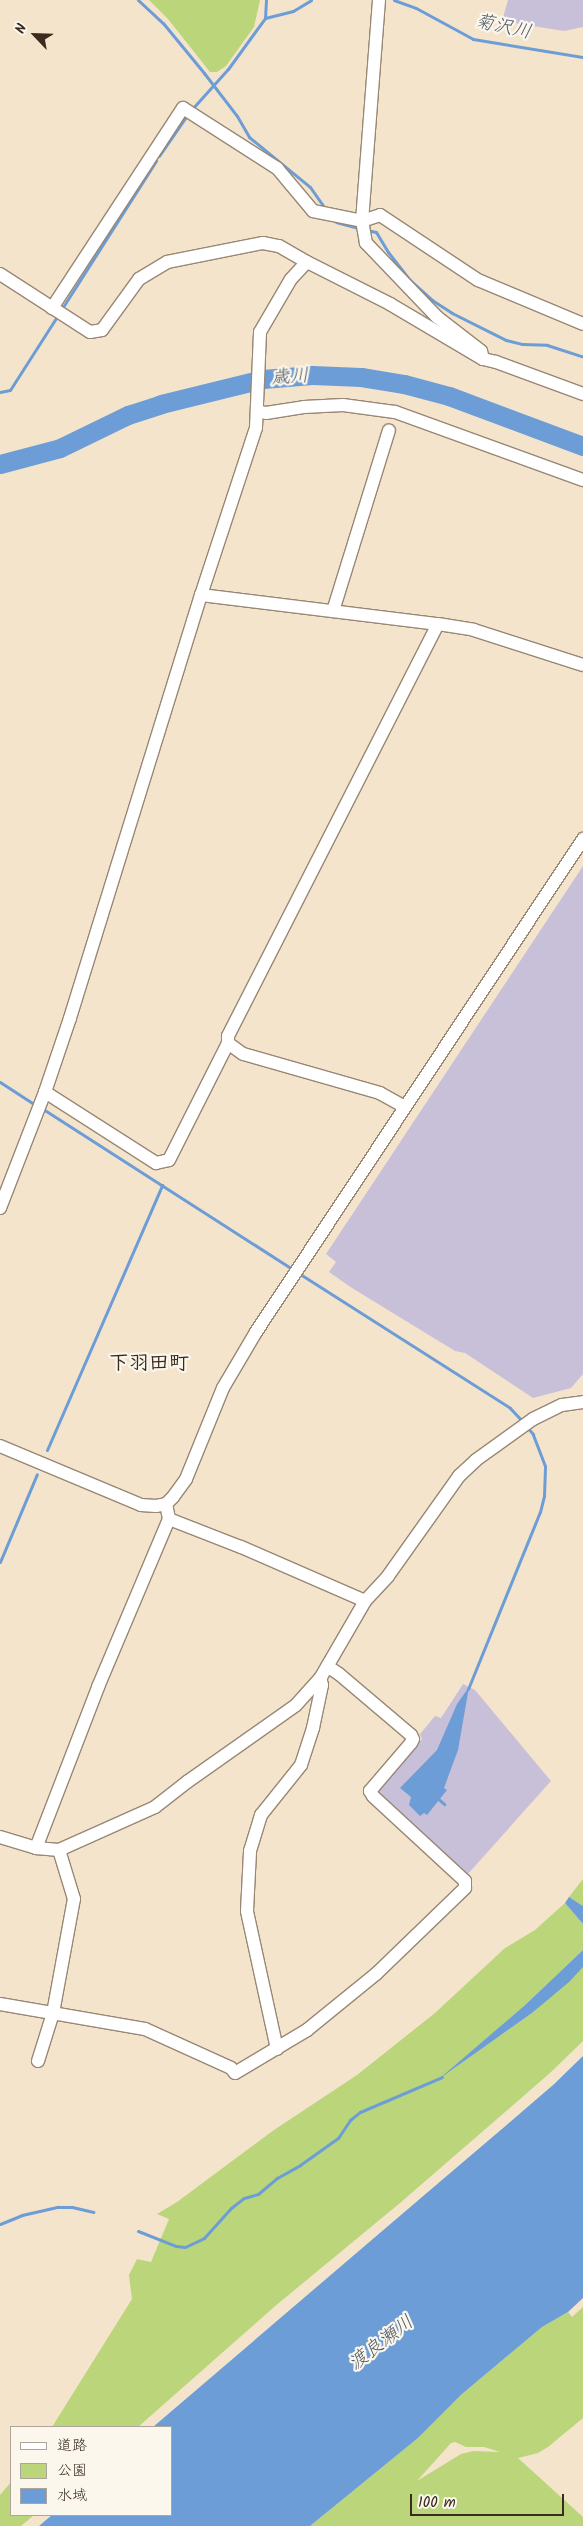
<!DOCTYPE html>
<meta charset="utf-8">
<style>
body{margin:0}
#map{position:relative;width:583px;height:2526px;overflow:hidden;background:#f5e4cc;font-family:Kalam,"Klee One",sans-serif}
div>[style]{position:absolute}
.industrial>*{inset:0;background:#c8c0d8}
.green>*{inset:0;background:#bbd57a}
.water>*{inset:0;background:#6c9dd6}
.pier>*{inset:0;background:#f5e4cc}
.stream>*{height:3px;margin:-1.5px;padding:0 1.5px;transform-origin:1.5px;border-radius:1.5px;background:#6c9dd6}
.river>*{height:19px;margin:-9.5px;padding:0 9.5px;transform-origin:9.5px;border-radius:9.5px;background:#6c9dd6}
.roads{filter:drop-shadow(1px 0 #988775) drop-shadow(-1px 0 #988775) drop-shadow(0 1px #988775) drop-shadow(0 -1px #988775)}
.minor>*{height:12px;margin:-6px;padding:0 6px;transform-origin:6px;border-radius:6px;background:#fff}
span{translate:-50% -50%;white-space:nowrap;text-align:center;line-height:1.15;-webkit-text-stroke:4.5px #fbf7ec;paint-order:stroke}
.water-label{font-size:19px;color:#4f5868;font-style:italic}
.quarter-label{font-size:20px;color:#3b2a1e;font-weight:700}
.legend{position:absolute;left:10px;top:2426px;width:162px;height:90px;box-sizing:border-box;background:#fbf7ec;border:1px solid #aea59a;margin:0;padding:6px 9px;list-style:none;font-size:15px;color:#3b2a1e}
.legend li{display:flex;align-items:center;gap:10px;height:25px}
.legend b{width:25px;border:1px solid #aea59a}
.north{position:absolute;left:10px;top:10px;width:50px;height:50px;-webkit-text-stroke:4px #fbf7ec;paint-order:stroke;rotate:294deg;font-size:14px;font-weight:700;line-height:20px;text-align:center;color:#3b2a1e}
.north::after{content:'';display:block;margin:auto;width:18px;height:22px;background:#3b2a1e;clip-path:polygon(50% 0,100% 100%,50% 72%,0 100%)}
.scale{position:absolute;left:410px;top:2494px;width:154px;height:22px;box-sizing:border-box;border:2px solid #3b2a1e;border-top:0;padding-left:6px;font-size:15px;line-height:18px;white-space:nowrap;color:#3b2a1e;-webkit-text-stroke:4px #fbf7ec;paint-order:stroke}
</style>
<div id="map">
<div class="industrial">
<div style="clip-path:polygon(508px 0,583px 0,583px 27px,564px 31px,502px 21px)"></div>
<div style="clip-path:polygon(583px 866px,583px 1374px,571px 1388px,533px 1398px,465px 1353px,455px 1351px,352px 1288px,329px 1272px,336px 1262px,326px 1254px)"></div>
<div style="clip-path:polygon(463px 1684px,475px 1690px,551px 1781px,467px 1875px,377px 1795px,376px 1789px,422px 1739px,420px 1734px,435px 1716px,441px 1718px)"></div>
</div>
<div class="green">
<div style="clip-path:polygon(149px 0,260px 0,254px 27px,226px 66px,217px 72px,210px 72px,168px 19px)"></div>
<div style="clip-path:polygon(583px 1879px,583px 1906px,569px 1897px)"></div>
<div style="clip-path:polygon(565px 1903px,583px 1924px,583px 1950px,524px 2006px,446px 2074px,532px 2013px,583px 1967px,583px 2041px,550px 2073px,400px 2203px,274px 2307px,138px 2427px,52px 2427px,132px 2299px,129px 2275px,137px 2259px,151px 2262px,169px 2219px,157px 2214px,177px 2202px,274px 2130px,357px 2075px,435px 2013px,505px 1948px,535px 1930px)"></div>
<div style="clip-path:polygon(evenodd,583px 2307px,583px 2418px,548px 2447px,538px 2453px,518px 2458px,583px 2517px,583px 2526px,310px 2526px,418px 2438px,462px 2394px,542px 2327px,568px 2312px,572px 2317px,583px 2307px,455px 2442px,466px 2447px,484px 2447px,500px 2452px,473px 2451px,461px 2454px,417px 2481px,451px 2443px,455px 2442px)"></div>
<div style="clip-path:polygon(11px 2482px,11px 2515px,34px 2515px,21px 2526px,0 2526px,0 2495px)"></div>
</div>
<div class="water">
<div style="clip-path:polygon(469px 1687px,458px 1750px,444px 1788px,447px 1790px,427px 1815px,424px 1813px,420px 1816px,409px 1805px,411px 1797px,400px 1788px,437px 1750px,457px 1704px)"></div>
<div style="clip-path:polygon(569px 1897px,583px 1906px,583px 1924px,565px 1903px)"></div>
<div style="clip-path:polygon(583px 1950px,583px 1967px,569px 1982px,532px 2013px,439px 2079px,524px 2006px)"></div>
<div style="clip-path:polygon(583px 2056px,583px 2298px,568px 2312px,542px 2327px,462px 2394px,418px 2438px,310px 2526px,39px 2526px,52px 2515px,171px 2515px,171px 2427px,153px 2427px,554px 2084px)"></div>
</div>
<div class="pier">
<div style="clip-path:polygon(583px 2054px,554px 2084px,503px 2128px,150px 2427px)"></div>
</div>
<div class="stream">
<div style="left:138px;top:0;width:34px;rotate:43deg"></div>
<div style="left:163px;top:23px;width:65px;rotate:50.6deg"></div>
<div style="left:204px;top:73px;width:54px;rotate:52.5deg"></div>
<div style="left:237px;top:116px;width:24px;rotate:60deg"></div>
<div style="left:249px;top:137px;width:79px;rotate:39.3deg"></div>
<div style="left:310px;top:187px;width:28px;rotate:55deg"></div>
<div style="left:266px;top:0;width:18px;rotate:93deg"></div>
<div style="left:265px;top:18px;width:29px;rotate:-14deg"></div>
<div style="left:293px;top:11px;width:21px;rotate:-31deg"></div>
<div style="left:394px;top:0;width:23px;rotate:20deg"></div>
<div style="left:416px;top:8px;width:65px;rotate:28.5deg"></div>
<div style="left:473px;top:39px;width:111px;rotate:9.3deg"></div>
<div style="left:192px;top:109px;width:54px;rotate:-48deg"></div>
<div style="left:228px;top:69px;width:63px;rotate:-54deg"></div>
<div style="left:159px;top:156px;width:51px;rotate:-55.4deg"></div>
<div style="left:336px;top:222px;width:24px;rotate:15deg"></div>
<div style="left:367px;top:230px;width:9px;rotate:13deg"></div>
<div style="left:376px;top:232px;width:23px;rotate:59deg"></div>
<div style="left:388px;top:252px;width:36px;rotate:52deg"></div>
<div style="left:410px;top:280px;width:30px;rotate:42deg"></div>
<div style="left:432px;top:300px;width:24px;rotate:33deg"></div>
<div style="left:452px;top:313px;width:60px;rotate:26.6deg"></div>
<div style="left:506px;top:340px;width:16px;rotate:14deg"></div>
<div style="left:522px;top:344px;width:25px;rotate:2deg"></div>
<div style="left:547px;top:345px;width:38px;rotate:18deg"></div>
<div style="left:61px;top:310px;width:177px;rotate:-57.5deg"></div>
<div style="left:0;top:392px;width:10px;rotate:-11deg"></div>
<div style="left:10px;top:390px;width:89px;rotate:-57.4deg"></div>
<div style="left:0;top:1082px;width:44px;rotate:33deg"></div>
<div style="left:43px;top:1109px;width:298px;rotate:32.7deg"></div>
<div style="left:300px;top:1274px;width:249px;rotate:32.5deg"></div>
<div style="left:510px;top:1408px;width:19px;rotate:47deg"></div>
<div style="left:47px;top:1450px;width:289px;rotate:-66.5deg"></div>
<div style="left:0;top:1562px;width:95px;rotate:-67.2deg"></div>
<div style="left:468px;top:1689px;width:191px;rotate:-67.9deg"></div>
<div style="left:540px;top:1512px;width:16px;rotate:-76deg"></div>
<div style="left:544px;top:1496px;width:30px;rotate:-88deg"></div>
<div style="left:545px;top:1466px;width:34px;rotate:-111deg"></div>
<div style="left:533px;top:1434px;width:9px;rotate:-131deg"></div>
<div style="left:436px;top:1797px;width:11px;rotate:41deg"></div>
<div style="left:0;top:2224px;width:24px;rotate:-22deg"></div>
<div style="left:22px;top:2215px;width:37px;rotate:-13deg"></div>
<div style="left:58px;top:2207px;width:14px"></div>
<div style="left:72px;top:2207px;width:22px;rotate:13deg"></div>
<div style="left:138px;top:2231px;width:41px;rotate:21.5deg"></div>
<div style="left:176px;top:2246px;width:9px;rotate:6deg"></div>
<div style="left:185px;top:2247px;width:21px;rotate:-25deg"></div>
<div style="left:204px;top:2238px;width:40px;rotate:-48deg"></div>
<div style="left:231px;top:2208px;width:16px;rotate:-38deg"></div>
<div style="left:244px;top:2198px;width:15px;rotate:-16deg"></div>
<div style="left:258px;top:2194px;width:25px;rotate:-40deg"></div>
<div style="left:277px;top:2178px;width:26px;rotate:-29deg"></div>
<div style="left:300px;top:2165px;width:47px;rotate:-35.4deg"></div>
<div style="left:338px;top:2138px;width:22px;rotate:-56deg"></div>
<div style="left:350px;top:2120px;width:13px;rotate:-39deg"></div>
<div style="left:360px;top:2112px;width:89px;rotate:-23.1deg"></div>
</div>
<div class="river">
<div style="left:0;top:464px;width:62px;rotate:-14.9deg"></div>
<div style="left:60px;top:448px;width:76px;rotate:-25.9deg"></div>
<div style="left:128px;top:415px;width:35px;rotate:-18deg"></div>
<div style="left:161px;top:404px;width:105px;rotate:-13.8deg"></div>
<div style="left:263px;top:379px;width:49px;rotate:-4.7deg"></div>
<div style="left:312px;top:375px;width:49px;rotate:2.3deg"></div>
<div style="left:361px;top:377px;width:44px;rotate:9.2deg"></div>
<div style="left:404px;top:384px;width:47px;rotate:14.9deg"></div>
<div style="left:449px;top:396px;width:143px;rotate:20.5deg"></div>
</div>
<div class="roads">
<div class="minor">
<div style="left:0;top:274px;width:107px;rotate:32.8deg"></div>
<div style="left:90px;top:332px;width:12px;rotate:-9deg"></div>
<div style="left:102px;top:330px;width:63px;rotate:-54deg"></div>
<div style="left:139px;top:279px;width:33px;rotate:-31deg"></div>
<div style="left:167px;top:262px;width:98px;rotate:-11.2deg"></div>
<div style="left:263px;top:243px;width:16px;rotate:11deg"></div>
<div style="left:279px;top:246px;width:32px;rotate:30deg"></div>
<div style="left:52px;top:308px;width:239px;rotate:-56.8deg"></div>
<div style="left:183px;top:108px;width:112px;rotate:32.6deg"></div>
<div style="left:277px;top:168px;width:56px;rotate:50.1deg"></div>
<div style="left:313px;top:211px;width:50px;rotate:11.5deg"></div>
<div style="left:362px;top:221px;width:222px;rotate:-85.6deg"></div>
<div style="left:483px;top:359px;width:8px;rotate:-104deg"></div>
<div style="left:481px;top:351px;width:56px;rotate:-142.3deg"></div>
<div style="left:437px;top:317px;width:103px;rotate:-133.8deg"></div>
<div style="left:366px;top:243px;width:22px;rotate:-100deg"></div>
<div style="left:362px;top:221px;width:19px;rotate:-18deg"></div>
<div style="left:380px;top:215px;width:118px;rotate:33.6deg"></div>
<div style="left:478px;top:280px;width:114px;rotate:22.7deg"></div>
<div style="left:257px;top:411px;width:9px;rotate:13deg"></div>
<div style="left:266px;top:413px;width:38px;rotate:-9deg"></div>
<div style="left:304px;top:407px;width:39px;rotate:-3deg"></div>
<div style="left:343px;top:405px;width:52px;rotate:7.7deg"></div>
<div style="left:395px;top:412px;width:200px;rotate:19.9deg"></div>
<div style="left:201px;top:595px;width:176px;rotate:-71.8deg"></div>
<div style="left:256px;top:428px;width:96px;rotate:-87.6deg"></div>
<div style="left:260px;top:332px;width:61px;rotate:-59.7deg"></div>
<div style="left:291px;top:279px;width:23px;rotate:-47deg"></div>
<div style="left:307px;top:262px;width:93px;rotate:26.8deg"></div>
<div style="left:390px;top:304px;width:108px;rotate:30.6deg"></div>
<div style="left:483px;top:359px;width:13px;rotate:13deg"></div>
<div style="left:496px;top:362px;width:93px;rotate:20.2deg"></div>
<div style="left:333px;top:611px;width:189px;rotate:-72.8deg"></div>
<div style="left:45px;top:1092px;width:132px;rotate:32.6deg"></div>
<div style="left:156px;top:1163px;width:13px;rotate:-13deg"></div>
<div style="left:169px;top:1160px;width:131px;rotate:-63.2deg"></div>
<div style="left:405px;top:1107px;width:29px;rotate:-151deg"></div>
<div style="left:380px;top:1093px;width:142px;rotate:-164.1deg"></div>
<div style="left:243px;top:1054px;width:19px;rotate:-144deg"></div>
<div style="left:228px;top:1043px;width:7px;rotate:-90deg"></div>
<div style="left:228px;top:1036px;width:462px;rotate:-63deg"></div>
<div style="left:0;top:1208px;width:124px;rotate:-68.8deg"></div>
<div style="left:45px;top:1092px;width:78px;rotate:-71.3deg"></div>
<div style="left:70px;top:1018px;width:443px;rotate:-72.8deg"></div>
<div style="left:201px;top:595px;width:239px;rotate:7deg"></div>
<div style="left:438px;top:624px;width:36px;rotate:9deg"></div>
<div style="left:474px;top:630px;width:114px;rotate:17.8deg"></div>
<div style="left:0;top:1446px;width:153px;rotate:22.7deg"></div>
<div style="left:141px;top:1505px;width:15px;rotate:4deg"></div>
<div style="left:156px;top:1506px;width:10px;rotate:-11deg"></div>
<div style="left:166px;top:1504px;width:10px;rotate:-45deg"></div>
<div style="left:173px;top:1497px;width:22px;rotate:-54deg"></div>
<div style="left:186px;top:1479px;width:98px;rotate:-67.9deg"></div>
<div style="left:223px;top:1388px;width:65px;rotate:-59.5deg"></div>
<div style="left:256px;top:1332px;width:592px;rotate:-56.44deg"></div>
<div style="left:169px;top:1519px;width:77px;rotate:21.3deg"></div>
<div style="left:241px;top:1547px;width:135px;rotate:23.5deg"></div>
<div style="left:0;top:1837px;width:38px;rotate:17deg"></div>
<div style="left:36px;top:1848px;width:23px;rotate:5deg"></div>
<div style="left:59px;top:1850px;width:105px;rotate:-24.1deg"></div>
<div style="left:155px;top:1807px;width:41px;rotate:-38deg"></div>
<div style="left:187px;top:1782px;width:133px;rotate:-35.2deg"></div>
<div style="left:296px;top:1705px;width:38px;rotate:-48deg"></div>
<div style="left:321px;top:1677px;width:88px;rotate:-59.9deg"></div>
<div style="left:365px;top:1601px;width:34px;rotate:-47deg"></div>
<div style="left:388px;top:1576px;width:123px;rotate:-54.6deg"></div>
<div style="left:459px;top:1476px;width:23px;rotate:-43deg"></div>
<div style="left:476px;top:1460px;width:70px;rotate:-35.7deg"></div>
<div style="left:533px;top:1419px;width:32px;rotate:-26deg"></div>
<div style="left:562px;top:1405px;width:21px;rotate:-8deg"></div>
<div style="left:36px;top:1848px;width:173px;rotate:-68.9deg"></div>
<div style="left:98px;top:1687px;width:182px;rotate:-67.1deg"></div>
<div style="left:169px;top:1519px;width:15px;rotate:-101deg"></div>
<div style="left:0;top:2004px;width:147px;rotate:9.8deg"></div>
<div style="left:145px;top:2029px;width:94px;rotate:24.4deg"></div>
<div style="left:231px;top:2068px;width:6px;rotate:51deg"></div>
<div style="left:235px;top:2073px;width:84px;rotate:-30.8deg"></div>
<div style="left:307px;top:2030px;width:89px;rotate:-39.1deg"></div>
<div style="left:376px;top:1974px;width:124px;rotate:-44deg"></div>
<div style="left:465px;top:1888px;width:7px;rotate:-90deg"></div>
<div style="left:465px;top:1881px;width:125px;rotate:-137.3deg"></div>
<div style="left:373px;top:1796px;width:6px;rotate:-121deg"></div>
<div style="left:370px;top:1791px;width:63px;rotate:-49.5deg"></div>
<div style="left:411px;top:1743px;width:4px;rotate:-63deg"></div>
<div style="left:413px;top:1739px;width:4px;rotate:-117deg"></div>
<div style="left:411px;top:1735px;width:94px;rotate:-139.7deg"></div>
<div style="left:339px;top:1674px;width:14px;rotate:-146deg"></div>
<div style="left:277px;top:2049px;width:141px;rotate:-102.3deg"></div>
<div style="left:247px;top:1911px;width:60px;rotate:-87.1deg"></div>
<div style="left:250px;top:1851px;width:38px;rotate:-73deg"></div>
<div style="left:261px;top:1815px;width:64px;rotate:-51.3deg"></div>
<div style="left:301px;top:1765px;width:39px;rotate:-72deg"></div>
<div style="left:313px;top:1728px;width:44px;rotate:-78.2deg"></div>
<div style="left:322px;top:1685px;width:7px;rotate:-106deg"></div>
<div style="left:38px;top:2061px;width:50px;rotate:-72.6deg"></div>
<div style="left:53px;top:2013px;width:116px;rotate:-79.6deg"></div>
<div style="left:74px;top:1899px;width:51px;rotate:-107deg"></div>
</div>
</div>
<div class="water-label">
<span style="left:503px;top:28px;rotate:12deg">菊沢川</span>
<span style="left:290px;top:378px;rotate:-4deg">歳川</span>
<span style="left:382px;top:2344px;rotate:-38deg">渡良瀬川</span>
</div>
<div class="quarter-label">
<span style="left:149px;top:1364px">下羽田町</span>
</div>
<ul class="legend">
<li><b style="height:6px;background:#fff"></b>道路</li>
<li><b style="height:14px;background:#bbd57a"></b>公園</li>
<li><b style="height:14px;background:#6c9dd6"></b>水域</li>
</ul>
<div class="north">N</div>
<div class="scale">100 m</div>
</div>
